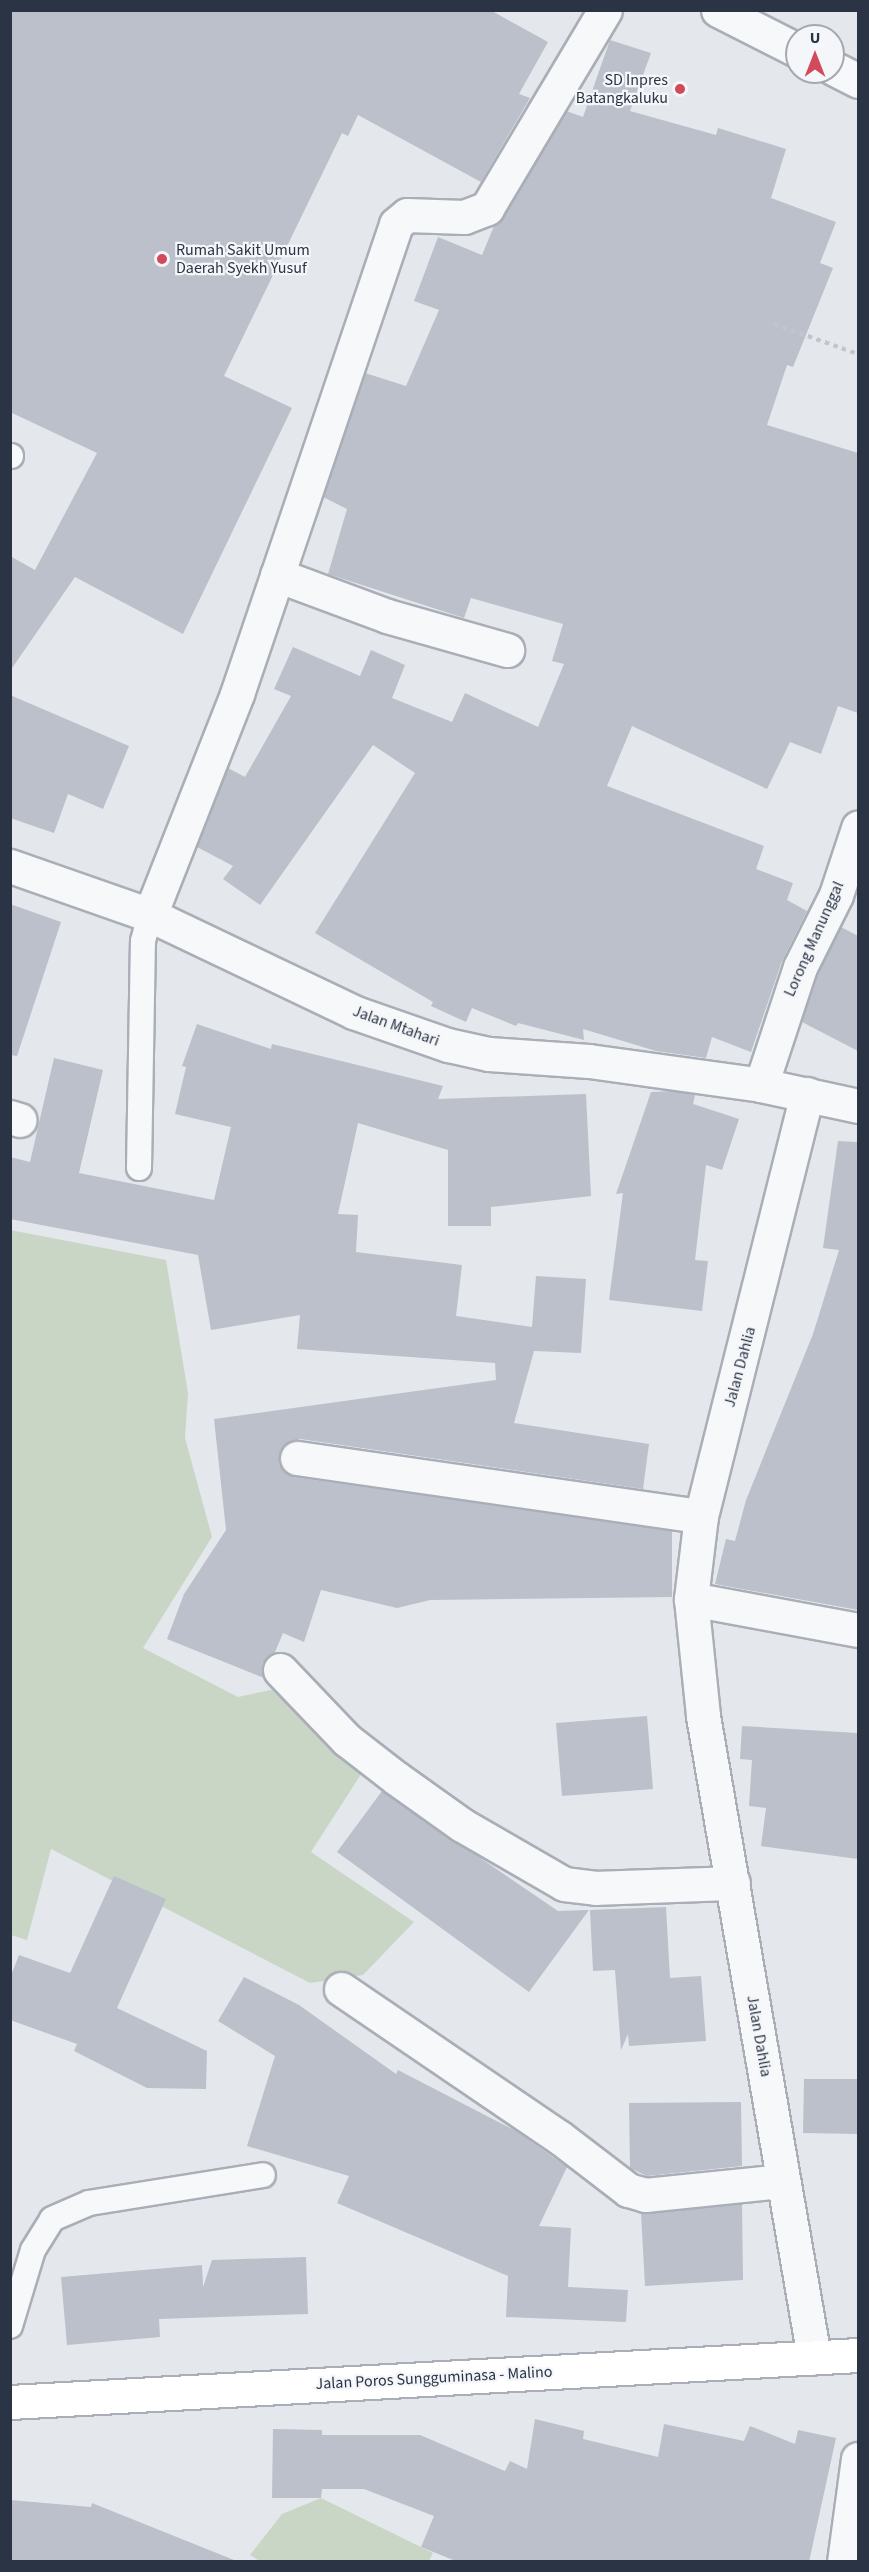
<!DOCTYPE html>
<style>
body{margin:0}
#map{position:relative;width:869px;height:2572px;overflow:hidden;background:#e4e7ec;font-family:"Source Sans 3",sans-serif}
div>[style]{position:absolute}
.green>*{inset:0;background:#c9d6c5}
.building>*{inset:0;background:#bbc0ca}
.path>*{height:4px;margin-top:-2px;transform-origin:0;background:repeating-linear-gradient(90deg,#c2c5cb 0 4.5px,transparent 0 9px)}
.roads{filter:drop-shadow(2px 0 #a9aeb7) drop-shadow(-2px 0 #a9aeb7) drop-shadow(0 2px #a9aeb7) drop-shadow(0 -2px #a9aeb7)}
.service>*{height:24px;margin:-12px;padding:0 12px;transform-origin:12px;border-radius:12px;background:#f7f8fa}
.minor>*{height:33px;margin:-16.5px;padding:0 16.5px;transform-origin:16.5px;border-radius:16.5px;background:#f7f8fa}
.tertiary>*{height:33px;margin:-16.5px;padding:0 16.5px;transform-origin:16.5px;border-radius:16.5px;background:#f7f8fa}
.primary>*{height:33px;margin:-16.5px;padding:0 16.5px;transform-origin:16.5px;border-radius:16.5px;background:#fff}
.dots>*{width:16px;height:16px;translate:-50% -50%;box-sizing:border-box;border:3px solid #f4f6f9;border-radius:50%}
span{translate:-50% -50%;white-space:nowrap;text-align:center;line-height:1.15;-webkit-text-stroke:4.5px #f4f6f9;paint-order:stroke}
.poi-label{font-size:16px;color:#2b3445}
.right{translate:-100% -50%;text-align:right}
.left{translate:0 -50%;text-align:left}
.street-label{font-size:16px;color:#2b3445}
.frame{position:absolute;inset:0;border:12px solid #2b3445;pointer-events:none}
.north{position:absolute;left:785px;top:24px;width:60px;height:60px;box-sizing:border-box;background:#f4f6f9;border:2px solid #a4a8b1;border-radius:50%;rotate:0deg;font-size:16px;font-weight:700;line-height:24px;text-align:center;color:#2b3445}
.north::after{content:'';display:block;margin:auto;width:21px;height:27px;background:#d1495b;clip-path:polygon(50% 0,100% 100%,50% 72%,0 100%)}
</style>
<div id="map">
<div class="green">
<div style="clip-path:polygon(10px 1230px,166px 1260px,188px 1393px,185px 1438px,212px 1537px,143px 1648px,238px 1697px,304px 1683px,365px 1768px,311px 1852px,414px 1922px,363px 1975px,310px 1983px,51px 1849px,27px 1940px,11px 1935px)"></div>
<div style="clip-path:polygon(321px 2498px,433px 2553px,429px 2561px,261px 2562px,250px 2555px,282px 2514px)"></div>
</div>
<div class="building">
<div style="clip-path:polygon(10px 10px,490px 10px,548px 42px,519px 94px,530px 98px,481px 182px,358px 115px,348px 136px,342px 133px,224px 376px,292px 408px,183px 634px,75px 577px,10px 671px,10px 556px,35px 570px,97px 453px,10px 412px)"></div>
<div style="clip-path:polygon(610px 40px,651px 53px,630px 111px,716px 135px,718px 128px,786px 149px,771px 198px,836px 222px,820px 263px,833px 268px,793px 367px,787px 365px,767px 425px,858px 453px,858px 713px,838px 706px,821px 754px,790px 742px,767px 789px,632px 726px,607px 786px,764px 846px,756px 869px,793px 883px,787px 900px,807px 911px,782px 961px,751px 1052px,712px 1037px,706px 1058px,656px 1051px,583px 1029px,584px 1040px,518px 1023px,516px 1026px,472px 1008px,466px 1022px,431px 1006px,433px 1002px,315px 933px,415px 773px,373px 745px,260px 905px,223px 879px,233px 866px,197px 847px,228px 768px,245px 777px,291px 696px,274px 689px,293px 647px,360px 676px,371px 650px,405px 665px,392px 698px,452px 722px,465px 693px,538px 727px,564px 664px,552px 661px,563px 624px,471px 598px,464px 618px,328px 574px,347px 509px,323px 497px,365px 373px,406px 386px,439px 310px,414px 301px,438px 237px,482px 255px,494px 226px,503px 218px,566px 111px,583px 117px)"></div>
<div style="clip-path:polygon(10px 695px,129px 746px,103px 809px,68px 794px,54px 833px,10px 818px)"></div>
<div style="clip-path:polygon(10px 904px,61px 922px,17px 1056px,10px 1055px)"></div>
<div style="clip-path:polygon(841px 927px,858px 936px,858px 1051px,802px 1022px,817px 974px)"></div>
<div style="clip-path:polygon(197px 1024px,271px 1049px,272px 1044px,443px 1086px,438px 1099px,586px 1094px,591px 1196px,491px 1207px,491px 1226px,448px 1226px,448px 1150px,358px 1123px,338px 1214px,358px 1215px,356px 1252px,462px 1265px,456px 1316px,532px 1327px,536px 1276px,586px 1279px,581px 1353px,534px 1351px,514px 1423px,649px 1444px,643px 1489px,300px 1439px,283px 1446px,279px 1464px,294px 1477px,672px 1531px,672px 1597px,430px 1600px,397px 1608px,321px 1590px,304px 1642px,283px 1633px,275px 1652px,262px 1664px,264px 1678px,167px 1639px,184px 1594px,226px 1530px,214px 1419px,496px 1380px,495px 1363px,297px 1349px,300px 1315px,211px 1330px,198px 1255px,10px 1219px,10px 1157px,30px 1162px,54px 1058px,103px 1070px,79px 1173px,214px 1200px,231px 1127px,175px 1114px,186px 1067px,182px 1066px)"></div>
<div style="clip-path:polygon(672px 1091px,695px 1095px,693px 1104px,739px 1119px,722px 1170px,706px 1165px,695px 1260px,708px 1261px,702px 1311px,609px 1300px,623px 1193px,616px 1194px,651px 1092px)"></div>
<div style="clip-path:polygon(838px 1141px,858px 1142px,858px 1610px,715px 1584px,726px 1539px,735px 1541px,746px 1500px,813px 1334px,839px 1250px,823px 1248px)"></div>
<div style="clip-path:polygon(647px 1716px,653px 1789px,562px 1796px,556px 1723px)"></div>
<div style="clip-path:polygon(742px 1726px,858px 1733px,858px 1859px,761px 1846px,766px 1808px,749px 1806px,752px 1760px,740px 1759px)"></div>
<div style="clip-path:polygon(382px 1791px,558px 1911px,589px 1910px,529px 1992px,337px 1852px)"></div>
<div style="clip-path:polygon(114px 1876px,166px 1899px,117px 2008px,207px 2051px,206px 2089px,147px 2088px,74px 2051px,77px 2044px,10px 2020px,10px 1978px,19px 1955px,70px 1973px)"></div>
<div style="clip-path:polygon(666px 1907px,670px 1978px,701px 1976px,706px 2041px,629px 2046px,628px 2034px,621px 2050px,615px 1970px,593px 1971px,590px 1910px)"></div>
<div style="clip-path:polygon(244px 1977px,299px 2005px,396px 2074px,398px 2070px,516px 2131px,567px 2167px,539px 2226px,571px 2228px,568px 2287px,628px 2290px,626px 2322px,506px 2317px,508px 2276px,337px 2203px,349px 2176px,247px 2146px,275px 2056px,218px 2021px)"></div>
<div style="clip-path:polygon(804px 2079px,858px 2079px,858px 2134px,803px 2133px)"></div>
<div style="clip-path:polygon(741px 2102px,742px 2166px,647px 2176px,630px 2168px,629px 2103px)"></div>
<div style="clip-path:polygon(742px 2204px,743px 2280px,645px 2286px,641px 2213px)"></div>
<div style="clip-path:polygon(306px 2257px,308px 2314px,159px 2319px,160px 2337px,67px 2345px,61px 2277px,202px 2265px,203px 2287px,212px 2260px)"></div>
<div style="clip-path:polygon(535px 2419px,584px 2431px,583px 2439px,658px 2457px,664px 2424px,744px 2441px,750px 2426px,795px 2444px,798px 2430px,836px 2438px,809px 2562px,458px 2562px,421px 2547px,434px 2516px,364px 2489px,322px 2489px,321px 2498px,272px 2498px,273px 2429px,322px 2430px,322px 2435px,420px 2435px,505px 2471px,510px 2461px,527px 2469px)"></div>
<div style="clip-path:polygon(10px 2500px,91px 2507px,92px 2503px,239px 2562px,10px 2562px)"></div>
</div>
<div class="path">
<div style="left:774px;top:324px;width:89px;rotate:19.7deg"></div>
</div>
<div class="roads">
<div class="service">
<div style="left:10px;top:456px;width:1px"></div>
<div style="left:139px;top:1168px;width:227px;rotate:-89deg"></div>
<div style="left:143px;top:941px;width:27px;rotate:-75deg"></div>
<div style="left:10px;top:2326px;width:79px;rotate:-73.2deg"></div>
<div style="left:33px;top:2250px;width:36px;rotate:-58deg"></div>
<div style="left:52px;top:2219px;width:40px;rotate:-23.4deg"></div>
<div style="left:89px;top:2203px;width:176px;rotate:-9.1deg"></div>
</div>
<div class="minor">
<div style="left:277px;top:575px;width:117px;rotate:20.4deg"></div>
<div style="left:387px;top:616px;width:125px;rotate:15.8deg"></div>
<div style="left:10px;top:866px;width:148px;rotate:19.3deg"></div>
<div style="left:150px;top:915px;width:225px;rotate:25.5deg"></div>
<div style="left:353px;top:1012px;width:101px;rotate:19.2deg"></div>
<div style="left:448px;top:1045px;width:42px;rotate:12.4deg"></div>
<div style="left:489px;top:1054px;width:100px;rotate:4deg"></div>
<div style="left:589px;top:1061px;width:174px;rotate:7.9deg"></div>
<div style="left:761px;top:1085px;width:99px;rotate:12.2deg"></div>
<div style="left:150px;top:915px;width:238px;rotate:-68.5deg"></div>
<div style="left:237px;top:694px;width:496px;rotate:-71.3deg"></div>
<div style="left:396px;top:224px;width:14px;rotate:-39deg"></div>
<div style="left:407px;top:215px;width:57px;rotate:2deg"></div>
<div style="left:464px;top:217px;width:25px;rotate:-21deg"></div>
<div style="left:487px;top:208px;width:230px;rotate:-59.2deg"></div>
<div style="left:761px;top:1085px;width:124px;rotate:-71.7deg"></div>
<div style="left:800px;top:967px;width:80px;rotate:-63.4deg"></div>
<div style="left:836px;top:895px;width:71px;rotate:-71.8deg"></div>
<div style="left:807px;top:1094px;width:435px;rotate:104.1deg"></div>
<div style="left:701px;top:1516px;width:84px;rotate:96.9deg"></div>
<div style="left:691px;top:1599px;width:118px;rotate:84.1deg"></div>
<div style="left:703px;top:1716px;width:651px;rotate:80.18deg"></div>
<div style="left:10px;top:1117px;width:10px;rotate:17deg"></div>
<div style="left:297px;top:1458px;width:408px;rotate:8.2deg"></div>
<div style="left:691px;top:1599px;width:170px;rotate:10.5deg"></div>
<div style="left:280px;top:1670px;width:97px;rotate:46.3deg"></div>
<div style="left:347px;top:1740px;width:62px;rotate:37.8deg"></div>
<div style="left:396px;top:1778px;width:81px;rotate:35.5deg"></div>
<div style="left:462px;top:1825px;width:118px;rotate:30deg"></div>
<div style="left:564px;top:1884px;width:32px;rotate:7deg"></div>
<div style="left:596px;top:1888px;width:137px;rotate:-2.1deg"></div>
<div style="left:341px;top:1989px;width:263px;rotate:34.2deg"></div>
<div style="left:559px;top:2137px;width:87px;rotate:37.5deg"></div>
<div style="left:628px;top:2190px;width:18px;rotate:16deg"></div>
<div style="left:645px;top:2195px;width:139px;rotate:-5.8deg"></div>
<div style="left:844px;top:2562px;width:104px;rotate:-82.3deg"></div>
</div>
<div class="tertiary">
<div style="left:718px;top:10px;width:89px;rotate:26.9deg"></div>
<div style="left:833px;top:68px;width:28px;rotate:27deg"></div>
</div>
<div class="primary">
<div style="left:10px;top:2402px;width:849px;rotate:-3.17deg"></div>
</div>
</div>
<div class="dots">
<div style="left:680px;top:89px;background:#d1495b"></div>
<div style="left:162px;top:259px;background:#d1495b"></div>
</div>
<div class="poi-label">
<span class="right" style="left:668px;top:89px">SD Inpres<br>Batangkaluku</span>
<span class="left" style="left:176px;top:259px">Rumah Sakit Umum<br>Daerah Syekh Yusuf</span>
</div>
<div class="street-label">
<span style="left:814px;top:939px;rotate:-66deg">Lorong Manunggal</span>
<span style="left:396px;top:1026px;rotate:20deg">Jalan Mtahari</span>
<span style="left:740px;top:1367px;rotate:-75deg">Jalan Dahlia</span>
<span style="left:759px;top:2036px;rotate:80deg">Jalan Dahlia</span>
<span style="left:434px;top:2378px;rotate:-3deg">Jalan Poros Sungguminasa - Malino</span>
</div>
<div class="frame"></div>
<div class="north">U</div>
</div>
